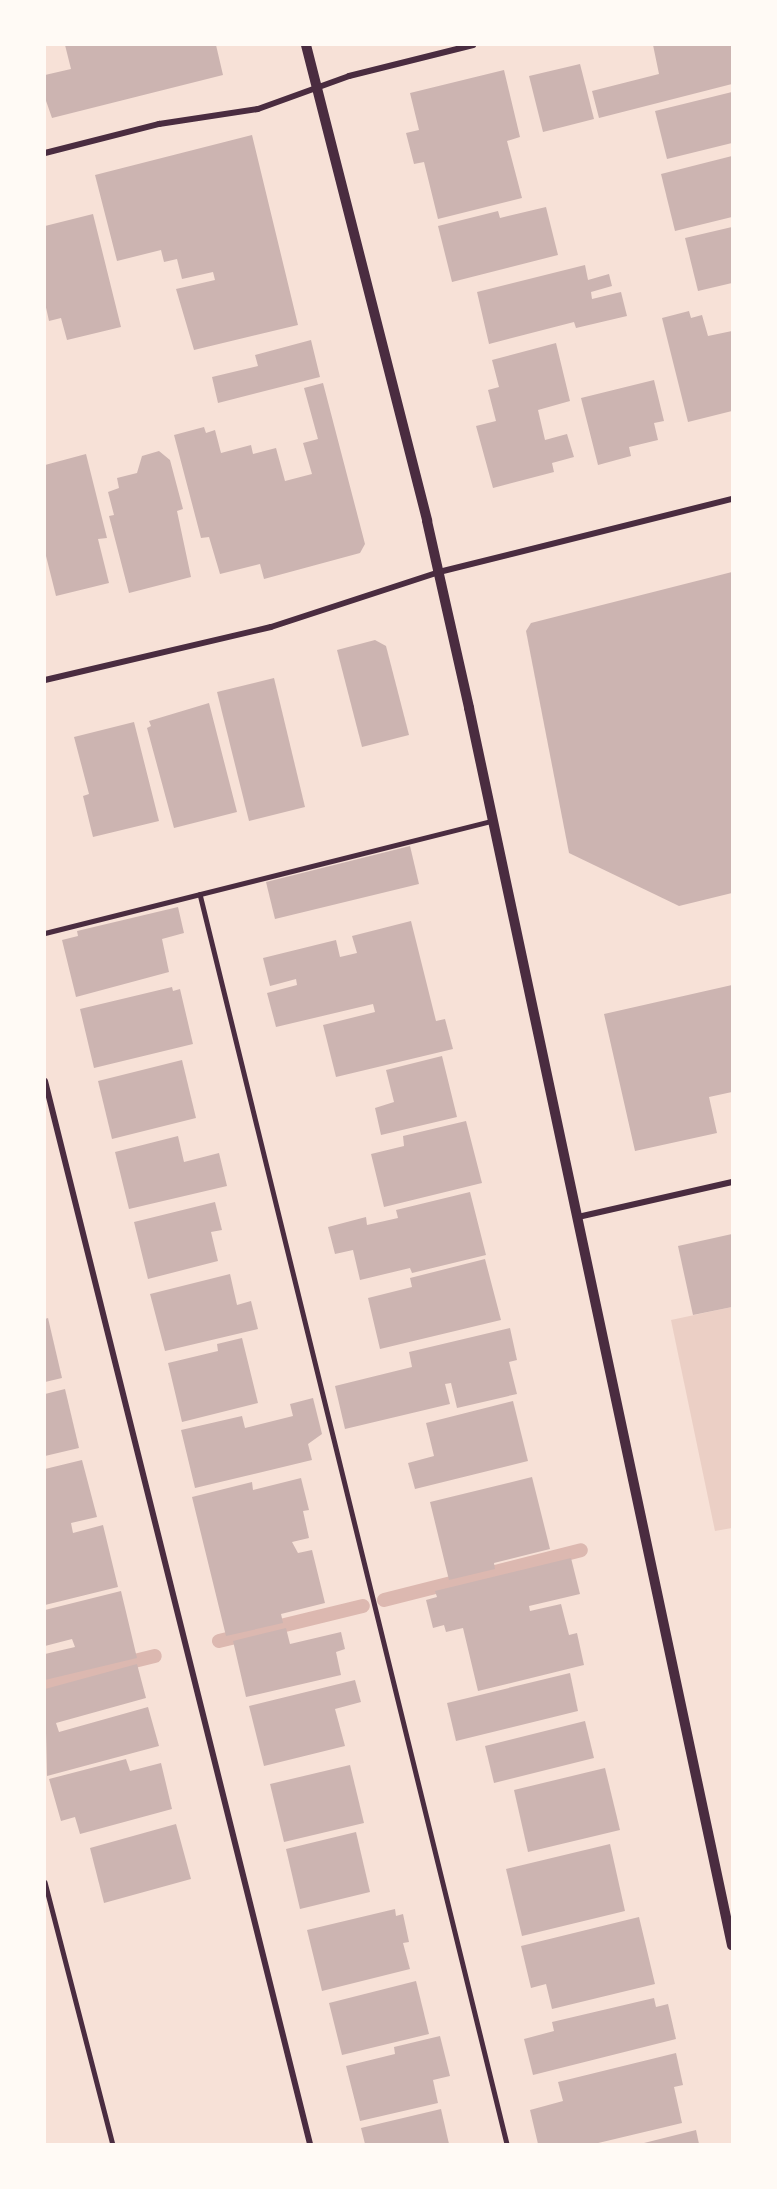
<!DOCTYPE html>
<style>
body{margin:0}
#map{position:relative;width:777px;height:2189px;overflow:hidden;background:#f7e1d7;font-family:Helvetica,sans-serif}
div>[style]{position:absolute}
.green>*{inset:0;background:#ebcfc5}
.stream>*{height:14px;margin:-7px;padding:0 7px;transform-origin:7px;border-radius:7px;background:#dcb8b0}
.building>*{inset:0;background:#ccb4b1}
.service>*{height:4.5px;margin:-2.25px;padding:0 2.25px;transform-origin:2.25px;border-radius:2.25px;background:#4a2c40}
.minor>*{height:6px;margin:-3px;padding:0 3px;transform-origin:3px;border-radius:3px;background:#4a2c40}
.tertiary>*{height:10px;margin:-5px;padding:0 5px;transform-origin:5px;border-radius:5px;background:#4a2c40}
span{translate:-50% -50%;white-space:nowrap;text-align:center;line-height:1.15;-webkit-text-stroke:6px #fffaf5;paint-order:stroke}
.frame{position:absolute;inset:0;border:46px solid #fffaf5;pointer-events:none}
</style>
<div id="map">
<div class="green">
<div style="clip-path:polygon(732px 1307px,732px 1528px,715px 1531px,671px 1320px)"></div>
</div>
<div class="stream">
<div style="left:384px;top:1600px;width:203px;rotate:-14.2deg"></div>
<div style="left:219px;top:1641px;width:148px;rotate:-13.7deg"></div>
<div style="left:45px;top:1683px;width:113px;rotate:-13.8deg"></div>
</div>
<div class="building">
<div style="clip-path:polygon(65px 45px,216px 45px,223px 75px,52px 118px,45px 98px,45px 75px,71px 69px)"></div>
<div style="clip-path:polygon(653px 45px,732px 45px,732px 84px,599px 118px,592px 91px,659px 74px)"></div>
<div style="clip-path:polygon(580px 64px,594px 119px,543px 132px,529px 76px)"></div>
<div style="clip-path:polygon(504px 70px,520px 137px,507px 141px,522px 198px,438px 219px,424px 162px,414px 164px,406px 133px,419px 130px,410px 93px)"></div>
<div style="clip-path:polygon(732px 92px,732px 143px,667px 159px,655px 111px)"></div>
<div style="clip-path:polygon(252px 135px,298px 325px,194px 350px,176px 289px,215px 280px,213px 272px,182px 279px,177px 259px,164px 262px,161px 250px,117px 261px,95px 175px)"></div>
<div style="clip-path:polygon(732px 156px,732px 217px,675px 231px,661px 174px)"></div>
<div style="clip-path:polygon(546px 207px,558px 255px,452px 282px,438px 226px,498px 211px,500px 218px)"></div>
<div style="clip-path:polygon(93px 214px,121px 327px,67px 340px,61px 318px,49px 321px,45px 303px,45px 226px)"></div>
<div style="clip-path:polygon(732px 227px,732px 283px,698px 291px,685px 238px)"></div>
<div style="clip-path:polygon(585px 265px,588px 280px,609px 274px,612px 286px,591px 292px,592px 299px,621px 292px,627px 316px,576px 328px,574px 322px,489px 344px,477px 292px)"></div>
<div style="clip-path:polygon(689px 311px,691px 318px,702px 315px,708px 336px,732px 331px,732px 411px,688px 422px,662px 318px)"></div>
<div style="clip-path:polygon(311px 340px,320px 377px,218px 403px,212px 377px,258px 366px,255px 355px)"></div>
<div style="clip-path:polygon(556px 343px,570px 401px,538px 410px,545px 440px,567px 434px,574px 457px,552px 463px,554px 472px,493px 488px,476px 426px,496px 421px,488px 390px,499px 387px,492px 360px)"></div>
<div style="clip-path:polygon(654px 380px,664px 421px,654px 423px,658px 440px,629px 447px,631px 456px,598px 465px,581px 398px)"></div>
<div style="clip-path:polygon(323px 383px,365px 544px,360px 553px,264px 579px,260px 564px,220px 574px,209px 537px,201px 538px,174px 435px,204px 427px,206px 433px,215px 430px,221px 453px,251px 445px,253px 454px,276px 448px,285px 481px,312px 474px,303px 443px,318px 439px,304px 388px)"></div>
<div style="clip-path:polygon(159px 451px,170px 460px,183px 509px,177px 511px,191px 577px,129px 593px,109px 516px,114px 515px,108px 492px,119px 488px,117px 478px,137px 473px,142px 456px)"></div>
<div style="clip-path:polygon(86px 454px,107px 538px,98px 539px,109px 583px,56px 596px,45px 552px,45px 465px)"></div>
<div style="clip-path:polygon(732px 572px,732px 893px,679px 906px,569px 853px,526px 631px,531px 623px)"></div>
<div style="clip-path:polygon(375px 640px,386px 646px,409px 735px,362px 747px,337px 650px)"></div>
<div style="clip-path:polygon(274px 678px,305px 807px,249px 821px,217px 692px)"></div>
<div style="clip-path:polygon(209px 703px,237px 812px,174px 828px,147px 728px,151px 726px,149px 721px)"></div>
<div style="clip-path:polygon(134px 722px,159px 821px,93px 837px,83px 796px,89px 794px,74px 737px)"></div>
<div style="clip-path:polygon(410px 846px,419px 884px,275px 919px,266px 882px)"></div>
<div style="clip-path:polygon(178px 907px,184px 933px,162px 939px,169px 972px,76px 997px,62px 940px,78px 936px,77px 931px)"></div>
<div style="clip-path:polygon(411px 921px,436px 1021px,445px 1019px,453px 1049px,336px 1077px,323px 1025px,375px 1012px,373px 1004px,276px 1027px,267px 993px,297px 985px,296px 979px,270px 986px,263px 958px,336px 940px,340px 957px,357px 953px,352px 936px)"></div>
<div style="clip-path:polygon(732px 985px,732px 1092px,709px 1097px,717px 1133px,635px 1151px,604px 1014px)"></div>
<div style="clip-path:polygon(172px 987px,173px 991px,180px 989px,193px 1044px,94px 1068px,80px 1009px)"></div>
<div style="clip-path:polygon(442px 1056px,457px 1117px,381px 1135px,375px 1108px,394px 1102px,386px 1070px)"></div>
<div style="clip-path:polygon(182px 1060px,196px 1118px,112px 1139px,98px 1081px)"></div>
<div style="clip-path:polygon(466px 1121px,482px 1183px,384px 1207px,371px 1154px,404px 1146px,403px 1136px)"></div>
<div style="clip-path:polygon(178px 1136px,184px 1162px,219px 1153px,227px 1186px,129px 1209px,115px 1152px)"></div>
<div style="clip-path:polygon(470px 1192px,486px 1255px,412px 1273px,410px 1268px,360px 1280px,353px 1250px,335px 1254px,328px 1227px,366px 1217px,367px 1225px,398px 1218px,396px 1210px)"></div>
<div style="clip-path:polygon(215px 1202px,222px 1230px,211px 1232px,218px 1261px,148px 1279px,134px 1222px)"></div>
<div style="clip-path:polygon(732px 1234px,732px 1307px,693px 1315px,678px 1246px)"></div>
<div style="clip-path:polygon(485px 1259px,501px 1320px,380px 1349px,368px 1298px,412px 1287px,410px 1278px)"></div>
<div style="clip-path:polygon(230px 1274px,237px 1305px,251px 1301px,258px 1329px,165px 1351px,150px 1294px)"></div>
<div style="clip-path:polygon(48px 1318px,62px 1378px,45px 1382px,45px 1319px)"></div>
<div style="clip-path:polygon(510px 1328px,517px 1360px,509px 1362px,517px 1394px,457px 1408px,451px 1383px,445px 1384px,450px 1404px,345px 1429px,335px 1386px,412px 1367px,409px 1352px)"></div>
<div style="clip-path:polygon(242px 1338px,258px 1403px,182px 1422px,168px 1363px,218px 1351px,217px 1344px)"></div>
<div style="clip-path:polygon(65px 1389px,79px 1448px,45px 1456px,45px 1394px)"></div>
<div style="clip-path:polygon(313px 1398px,322px 1434px,308px 1444px,312px 1460px,195px 1488px,181px 1430px,242px 1416px,245px 1428px,293px 1416px,290px 1404px)"></div>
<div style="clip-path:polygon(513px 1401px,528px 1461px,415px 1489px,408px 1463px,434px 1456px,426px 1423px)"></div>
<div style="clip-path:polygon(82px 1460px,97px 1517px,71px 1523px,73px 1533px,103px 1525px,118px 1587px,45px 1605px,45px 1469px)"></div>
<div style="clip-path:polygon(532px 1477px,550px 1549px,494px 1563px,495px 1569px,449px 1580px,430px 1502px)"></div>
<div style="clip-path:polygon(301px 1478px,309px 1510px,303px 1511px,309px 1538px,292px 1542px,298px 1553px,312px 1550px,325px 1603px,281px 1614px,283px 1623px,226px 1636px,192px 1497px,252px 1482px,253px 1490px)"></div>
<div style="clip-path:polygon(571px 1558px,580px 1594px,529px 1606px,530px 1611px,561px 1604px,569px 1635px,577px 1633px,584px 1665px,478px 1691px,463px 1628px,446px 1632px,444px 1625px,433px 1628px,426px 1600px,437px 1597px,435px 1591px)"></div>
<div style="clip-path:polygon(121px 1591px,137px 1658px,45px 1680px,45px 1654px,75px 1647px,72px 1639px,45px 1646px,45px 1610px)"></div>
<div style="clip-path:polygon(286px 1628px,290px 1644px,341px 1632px,345px 1649px,336px 1652px,341px 1675px,246px 1697px,233px 1641px)"></div>
<div style="clip-path:polygon(137px 1664px,146px 1698px,56px 1723px,59px 1732px,148px 1707px,159px 1746px,47px 1776px,45px 1689px)"></div>
<div style="clip-path:polygon(570px 1673px,578px 1711px,456px 1741px,447px 1703px)"></div>
<div style="clip-path:polygon(355px 1680px,361px 1702px,335px 1709px,345px 1746px,264px 1766px,249px 1706px)"></div>
<div style="clip-path:polygon(585px 1721px,594px 1758px,494px 1783px,485px 1746px)"></div>
<div style="clip-path:polygon(126px 1759px,130px 1771px,161px 1763px,172px 1809px,80px 1834px,75px 1817px,61px 1821px,49px 1779px)"></div>
<div style="clip-path:polygon(350px 1765px,364px 1823px,284px 1842px,270px 1784px)"></div>
<div style="clip-path:polygon(605px 1768px,620px 1830px,528px 1852px,514px 1790px)"></div>
<div style="clip-path:polygon(176px 1824px,191px 1879px,104px 1903px,90px 1848px)"></div>
<div style="clip-path:polygon(356px 1832px,370px 1892px,300px 1909px,286px 1849px)"></div>
<div style="clip-path:polygon(610px 1844px,625px 1911px,522px 1936px,506px 1869px)"></div>
<div style="clip-path:polygon(395px 1909px,396px 1916px,403px 1914px,409px 1942px,403px 1943px,410px 1969px,322px 1991px,307px 1930px)"></div>
<div style="clip-path:polygon(639px 1917px,655px 1984px,552px 2009px,546px 1984px,531px 1988px,521px 1946px)"></div>
<div style="clip-path:polygon(416px 1981px,429px 2034px,342px 2055px,329px 2003px)"></div>
<div style="clip-path:polygon(654px 1998px,656px 2007px,668px 2004px,676px 2039px,533px 2075px,524px 2039px,554px 2031px,552px 2022px)"></div>
<div style="clip-path:polygon(440px 2036px,450px 2076px,433px 2080px,438px 2103px,360px 2121px,346px 2066px,395px 2054px,394px 2047px)"></div>
<div style="clip-path:polygon(676px 2053px,683px 2085px,674px 2087px,682px 2123px,594px 2144px,538px 2144px,530px 2110px,563px 2101px,558px 2082px)"></div>
<div style="clip-path:polygon(441px 2109px,449px 2144px,365px 2144px,361px 2128px)"></div>
<div style="clip-path:polygon(696px 2130px,699px 2144px,644px 2144px,644px 2143px)"></div>
</div>
<div class="service">
<div style="left:200px;top:894px;width:1287px;rotate:76.2deg"></div>
<div style="left:45px;top:933px;width:460px;rotate:-14.1deg"></div>
<div style="left:45px;top:1882px;width:271px;rotate:75.5deg"></div>
</div>
<div class="minor">
<div style="left:45px;top:153px;width:118px;rotate:-14.3deg"></div>
<div style="left:159px;top:124px;width:100px;rotate:-8.6deg"></div>
<div style="left:258px;top:109px;width:97px;rotate:-19.9deg"></div>
<div style="left:349px;top:76px;width:128px;rotate:-14deg"></div>
<div style="left:45px;top:680px;width:232px;rotate:-13.2deg"></div>
<div style="left:271px;top:627px;width:177px;rotate:-18.1deg"></div>
<div style="left:439px;top:572px;width:302px;rotate:-14deg"></div>
<div style="left:45px;top:1081px;width:1096px;rotate:76deg"></div>
<div style="left:578px;top:1217px;width:158px;rotate:-12.8deg"></div>
</div>
<div class="tertiary">
<div style="left:306px;top:45px;width:491px;rotate:75.7deg"></div>
<div style="left:427px;top:521px;width:192px;rotate:77.3deg"></div>
<div style="left:469px;top:708px;width:1265px;rotate:78deg"></div>
</div>
<div class="frame"></div>
</div>
